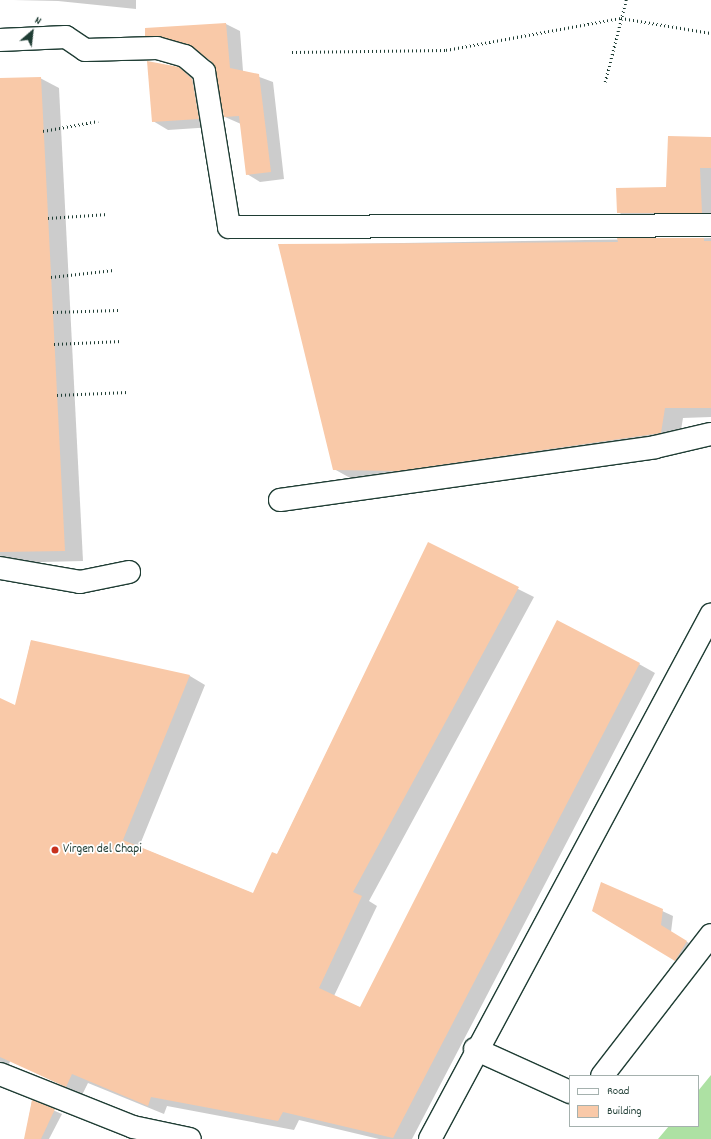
<!DOCTYPE html>
<style>
body{margin:0}
#map{position:relative;width:711px;height:1139px;overflow:hidden;background:#fff;font-family:Dekko,sans-serif}
div>[style]{position:absolute}
.green>*{inset:0;background:#ade1a3}
.shadow>*{inset:0;background:#0003}
.building>*{inset:0;background:#f9c9a8}
.path>*{height:2.5px;margin-top:-1.25px;transform-origin:0;background:repeating-linear-gradient(90deg,#1f3d34 0 1px,transparent 0 4px)}
.roads{filter:drop-shadow(1px 0 #1f3d34) drop-shadow(-1px 0 #1f3d34) drop-shadow(0 1px #1f3d34) drop-shadow(0 -1px #1f3d34)}
.minor>*{height:22px;margin:-11px;padding:0 11px;transform-origin:11px;border-radius:11px;background:#fff}
.dots>*{width:11px;height:11px;translate:-50% -50%;box-sizing:border-box;border:2px solid #fff;border-radius:50%}
span{translate:-50% -50%;white-space:nowrap;text-align:center;line-height:1.15;-webkit-text-stroke:3.5px #fff;paint-order:stroke}
.poi-label{font-size:13px;color:#1f3d34}
.left{translate:0 -50%;text-align:left}
.legend{position:absolute;left:569px;top:1075px;width:130px;height:52px;box-sizing:border-box;background:#fff;border:1px solid #a5b1ae;margin:0;padding:5px 7px;list-style:none;font-size:12px;color:#1f3d34}
.legend li{display:flex;align-items:center;gap:8px;height:20px}
.legend b{width:20px;border:1px solid #a5b1ae}
.north{position:absolute;left:12px;top:12px;width:40px;height:40px;-webkit-text-stroke:3px #fff;paint-order:stroke;rotate:28deg;font-size:11px;font-weight:700;line-height:16px;text-align:center;color:#1f3d34}
.north::after{content:'';display:block;margin:auto;width:14px;height:18px;background:#1f3d34;clip-path:polygon(50% 0,100% 100%,50% 72%,0 100%)}
</style>
<div id="map">
<div class="green">
<div style="clip-path:polygon(711px 1075px,711px 1139px,658px 1139px,669px 1126px,698px 1126px,698px 1091px)"></div>
</div>
<div class="shadow">
<div style="clip-path:polygon(13px 0,136px 0,136px 9px,58px 1px)"></div>
<div style="clip-path:polygon(226px 24px,240px 31px,243px 71px,273px 82px,284px 179px,260px 182px,247px 174px,241px 124px,225px 117px,213px 62px,198px 50px,160px 43px,146px 35px,146px 29px)"></div>
<div style="clip-path:polygon(148px 62px,179px 68px,194px 77px,213px 127px,168px 130px,153px 121px)"></div>
<div style="clip-path:polygon(40px 78px,59px 88px,83px 561px,0 563px,0 80px)"></div>
<div style="clip-path:polygon(711px 138px,711px 223px,636px 223px,618px 212px,667px 188px)"></div>
<div style="clip-path:polygon(711px 238px,711px 417px,683px 418px,679px 442px,352px 479px,334px 469px,280px 245px)"></div>
<div style="clip-path:polygon(428px 544px,534px 597px,369px 901px,377px 906px,334px 996px,361px 1008px,639px 664px,655px 673px,412px 1139px,379px 1139px,299px 1120px,294px 1130px,167px 1106px,164px 1114px,88px 1083px,82px 1095px,26px 1068px,33px 1010px,0 1084px,0 699px,16px 707px,31px 641px,190px 676px,205px 685px,139px 847px,254px 894px,277px 855px)"></div>
<div style="clip-path:polygon(602px 883px,673px 916px,671px 932px,697px 948px,685px 966px,593px 911px)"></div>
<div style="clip-path:polygon(32px 1101px,62px 1114px,49px 1139px,25px 1139px)"></div>
</div>
<div class="building">
<div style="clip-path:polygon(226px 23px,230px 68px,259px 74px,271px 172px,246px 175px,239px 116px,224px 117px,212px 62px,188px 44px,145px 36px,145px 28px)"></div>
<div style="clip-path:polygon(147px 61px,179px 67px,192px 79px,199px 119px,152px 122px)"></div>
<div style="clip-path:polygon(41px 77px,65px 551px,0 552px,0 78px)"></div>
<div style="clip-path:polygon(668px 136px,711px 137px,711px 168px,700px 168px,702px 213px,617px 213px,616px 188px,666px 187px)"></div>
<div style="clip-path:polygon(617px 238px,704px 238px,704px 241px,711px 241px,711px 408px,665px 408px,661px 433px,640px 436px,398px 471px,333px 470px,278px 244px,618px 242px)"></div>
<div style="clip-path:polygon(428px 542px,519px 587px,353px 892px,362px 896px,319px 988px,360px 1007px,557px 620px,640px 663px,393px 1138px,283px 1112px,278px 1121px,151px 1097px,148px 1106px,72px 1074px,66px 1087px,0 1057px,0 698px,15px 705px,31px 640px,190px 675px,123px 840px,253px 893px,272px 852px,277px 854px)"></div>
<div style="clip-path:polygon(601px 882px,663px 909px,661px 925px,687px 941px,675px 961px,592px 911px)"></div>
<div style="clip-path:polygon(32px 1100px,55px 1109px,41px 1139px,24px 1139px)"></div>
</div>
<div class="path">
<div style="left:292px;top:52px;width:154px;rotate:-0.7deg"></div>
<div style="left:446px;top:50px;width:178px;rotate:-10.4deg"></div>
<div style="left:621px;top:18px;width:91px;rotate:9.5deg"></div>
<div style="left:605px;top:82px;width:85px;rotate:-75.6deg"></div>
<div style="left:43px;top:131px;width:56px;rotate:-10.3deg"></div>
<div style="left:48px;top:218px;width:60px;rotate:-3.8deg"></div>
<div style="left:51px;top:277px;width:63px;rotate:-6.3deg"></div>
<div style="left:53px;top:312px;width:65px;rotate:-1.8deg"></div>
<div style="left:54px;top:344px;width:68px;rotate:-2.5deg"></div>
<div style="left:57px;top:395px;width:71px;rotate:-2.4deg"></div>
</div>
<div class="roads">
<div class="minor">
<div style="left:0;top:40px;width:66px;rotate:-2.6deg"></div>
<div style="left:66px;top:37px;width:23px;rotate:34deg"></div>
<div style="left:85px;top:50px;width:72px;rotate:-1.6deg"></div>
<div style="left:157px;top:48px;width:29px;rotate:16deg"></div>
<div style="left:185px;top:56px;width:25px;rotate:40deg"></div>
<div style="left:204px;top:72px;width:157px;rotate:80.8deg"></div>
<div style="left:229px;top:227px;width:482px;rotate:-0.2deg"></div>
<div style="left:280px;top:500px;width:379px;rotate:-8deg"></div>
<div style="left:655px;top:447px;width:57px;rotate:-13.1deg"></div>
<div style="left:0;top:568px;width:81px;rotate:9.9deg"></div>
<div style="left:80px;top:582px;width:50px;rotate:-11.5deg"></div>
<div style="left:475px;top:1049px;width:104px;rotate:24.4deg"></div>
<div style="left:0;top:1074px;width:143px;rotate:21.7deg"></div>
<div style="left:133px;top:1127px;width:58px;rotate:11.9deg"></div>
<div style="left:602px;top:1076px;width:178px;rotate:-52.3deg"></div>
<div style="left:430px;top:1139px;width:595px;rotate:-61.8deg"></div>
</div>
</div>
<div class="dots">
<div style="left:55px;top:850px;background:#c8321e"></div>
</div>
<div class="poi-label">
<span class="left" style="left:63px;top:850px">Virgen del Chapi</span>
</div>
<ul class="legend">
<li><b style="height:5px;background:#fff"></b>Road</li>
<li><b style="height:11px;background:#f9c9a8"></b>Building</li>
</ul>
<div class="north">N</div>
</div>
